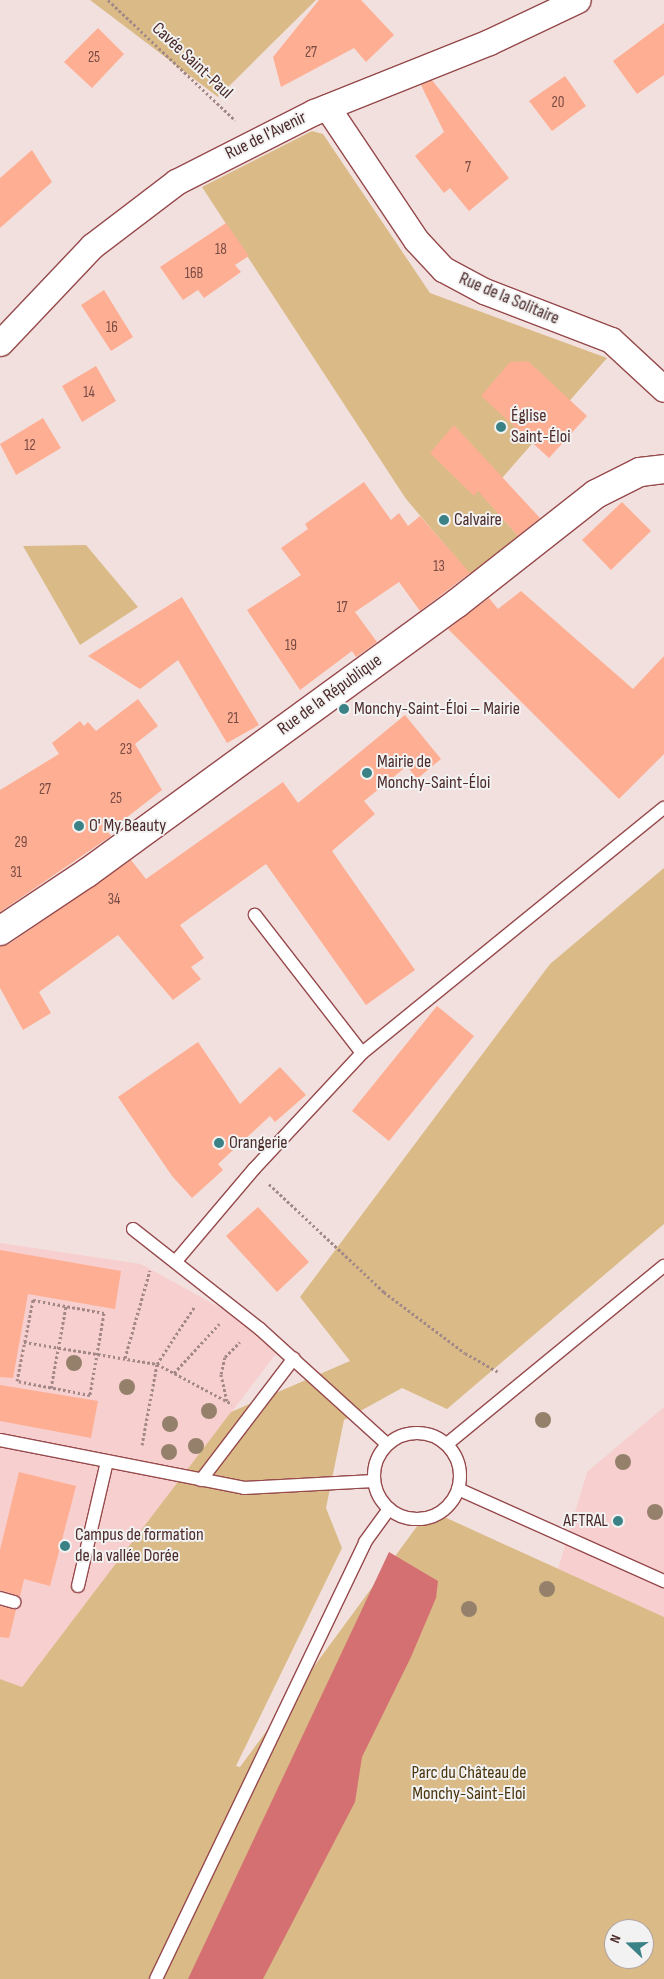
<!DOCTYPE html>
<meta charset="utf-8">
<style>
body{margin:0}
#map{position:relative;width:664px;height:1979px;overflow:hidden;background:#f2e0df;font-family:"Sofia Sans Condensed",sans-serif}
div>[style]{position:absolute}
.built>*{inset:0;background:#f7cfce}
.green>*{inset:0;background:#dabb87}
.water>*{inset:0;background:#d47072}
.building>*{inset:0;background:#feae92}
.path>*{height:3px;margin-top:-1.5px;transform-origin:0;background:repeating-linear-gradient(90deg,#a28887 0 2.5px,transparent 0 5px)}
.roads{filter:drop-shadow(1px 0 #964a4c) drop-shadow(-1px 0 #964a4c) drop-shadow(0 1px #964a4c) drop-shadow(0 -1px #964a4c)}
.service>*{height:12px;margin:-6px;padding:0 6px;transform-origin:6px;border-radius:6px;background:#fff}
.service>.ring{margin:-6px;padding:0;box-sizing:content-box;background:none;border:12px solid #fff;border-radius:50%}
.minor>*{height:25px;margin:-12.5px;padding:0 12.5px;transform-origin:12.5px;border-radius:12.5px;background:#fff}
.tertiary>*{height:28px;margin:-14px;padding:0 14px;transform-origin:14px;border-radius:14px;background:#fff}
.trees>*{width:16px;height:16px;margin:-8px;border-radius:50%;background:#95816b}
.dots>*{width:14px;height:14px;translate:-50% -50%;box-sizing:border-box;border:2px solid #f2f2f2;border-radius:50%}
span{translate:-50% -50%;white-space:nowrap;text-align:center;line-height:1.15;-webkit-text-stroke:4px #f2f2f2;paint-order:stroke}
.number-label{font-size:15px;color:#784b44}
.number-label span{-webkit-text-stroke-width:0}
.street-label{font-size:18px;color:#4c2a2a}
.poi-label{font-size:18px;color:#4c2a2a}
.left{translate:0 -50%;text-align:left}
.right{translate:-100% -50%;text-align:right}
.park-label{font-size:18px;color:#49340c}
.north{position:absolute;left:604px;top:1919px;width:50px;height:50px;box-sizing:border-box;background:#f2f2f2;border:1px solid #b0a2a2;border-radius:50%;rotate:291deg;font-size:14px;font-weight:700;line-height:20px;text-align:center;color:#4c2a2a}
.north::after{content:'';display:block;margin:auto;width:18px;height:22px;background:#3a8286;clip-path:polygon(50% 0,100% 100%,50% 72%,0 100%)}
</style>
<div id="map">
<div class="built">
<div style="clip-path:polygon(0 1243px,141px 1264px,228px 1312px,278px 1351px,22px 1687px,0 1679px)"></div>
<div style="clip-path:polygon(664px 1407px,664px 1617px,558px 1569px,587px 1472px)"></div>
</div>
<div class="green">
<div style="clip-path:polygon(90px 0,316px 0,218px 97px)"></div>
<div style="clip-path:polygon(312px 131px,323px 134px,430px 293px,607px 358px,503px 477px,482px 495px,518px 536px,470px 574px,406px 499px,202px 187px)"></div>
<div style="clip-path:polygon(86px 545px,138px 607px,80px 645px,23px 546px)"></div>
<div style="clip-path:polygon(evenodd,664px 868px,664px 1224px,447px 1409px,402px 1388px,344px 1420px,326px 1508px,342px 1548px,236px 1766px,240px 1767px,429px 1510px,664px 1617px,664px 1979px,0 1979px,0 1679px,22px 1687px,231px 1412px,350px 1361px,300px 1297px,550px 964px,664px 868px,614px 1929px,644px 1929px,644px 1959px,614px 1959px,614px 1929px)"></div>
</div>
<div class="water">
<div style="clip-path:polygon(389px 1552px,438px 1581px,436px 1598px,411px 1657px,362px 1757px,355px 1802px,263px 1979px,188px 1979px)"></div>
</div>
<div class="building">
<div style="clip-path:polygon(319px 0,361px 0,394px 35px,366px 62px,354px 48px,281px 87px,273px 57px)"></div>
<div style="clip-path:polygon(664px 23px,664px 75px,637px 94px,613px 61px)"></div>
<div style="clip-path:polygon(98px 28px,124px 54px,92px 88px,64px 62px)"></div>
<div style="clip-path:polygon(565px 76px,586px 106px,552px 131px,529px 101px)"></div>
<div style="clip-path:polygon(432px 80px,509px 178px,469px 211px,450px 188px,444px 193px,415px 156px,444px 132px,421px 85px)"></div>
<div style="clip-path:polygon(32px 150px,52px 182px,0 228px,0 178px)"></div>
<div style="clip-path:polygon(226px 223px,249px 256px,235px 265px,241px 272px,204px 298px,198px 290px,183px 300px,160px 267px)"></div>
<div style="clip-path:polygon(104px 290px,133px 337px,111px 351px,81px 305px)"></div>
<div style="clip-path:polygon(528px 361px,587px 416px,549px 458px,481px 396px,510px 362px)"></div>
<div style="clip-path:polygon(96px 366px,116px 401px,82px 422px,62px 386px)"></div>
<div style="clip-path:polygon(43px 418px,61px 448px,16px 475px,0 444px)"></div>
<div style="clip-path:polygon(454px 425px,540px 518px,518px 536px,478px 491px,474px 496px,430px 453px)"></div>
<div style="clip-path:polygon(364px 482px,391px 520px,399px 513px,408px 526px,420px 516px,470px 573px,420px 611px,399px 582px,355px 612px,377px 642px,356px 657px,352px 651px,300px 690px,247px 610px,301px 575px,281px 548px,308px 529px,305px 524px)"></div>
<div style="clip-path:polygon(622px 502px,651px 531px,611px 570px,582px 540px)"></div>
<div style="clip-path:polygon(521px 591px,633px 689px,664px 656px,664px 754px,619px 799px,448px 629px,489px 598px,498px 609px)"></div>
<div style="clip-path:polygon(182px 597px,259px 725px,227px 743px,178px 660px,140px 689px,88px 656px)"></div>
<div style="clip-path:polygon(138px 699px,158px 726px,135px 744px,162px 790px,108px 832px,111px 836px,0 912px,0 790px,59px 754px,52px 743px,80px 721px,84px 726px,88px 722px,96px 731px)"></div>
<div style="clip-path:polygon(405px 715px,441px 759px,417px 779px,407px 766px,364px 801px,375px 814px,332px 851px,415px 970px,366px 1005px,266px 864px,180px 925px,204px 958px,191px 967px,201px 979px,173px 1000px,118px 935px,39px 992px,51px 1013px,23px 1030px,0 988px,0 946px,9px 944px,131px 860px,146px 879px,283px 782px,298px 803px)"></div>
<div style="clip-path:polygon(437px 1006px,474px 1036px,389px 1141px,352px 1111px)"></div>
<div style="clip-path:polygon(198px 1042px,240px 1104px,280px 1067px,306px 1095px,275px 1122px,270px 1116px,218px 1164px,223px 1170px,192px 1198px,172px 1176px,118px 1097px)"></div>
<div style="clip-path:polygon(258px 1207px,309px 1262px,277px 1292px,226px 1236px)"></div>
<div style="clip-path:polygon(0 1250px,121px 1271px,115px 1309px,28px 1294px,13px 1378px,0 1377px)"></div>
<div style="clip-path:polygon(0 1385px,98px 1401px,91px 1438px,0 1421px)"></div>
<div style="clip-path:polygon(19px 1472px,76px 1486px,50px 1586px,24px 1579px,20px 1596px,0 1590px,0 1550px)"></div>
<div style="clip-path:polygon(0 1606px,16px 1610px,9px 1638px,0 1637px)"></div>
</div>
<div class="path">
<div style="left:108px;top:0;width:175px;rotate:43.4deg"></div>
<div style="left:269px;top:1184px;width:158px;rotate:43.2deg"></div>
<div style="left:384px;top:1292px;width:101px;rotate:37deg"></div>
<div style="left:465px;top:1353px;width:40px;rotate:29.7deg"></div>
<div style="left:33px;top:1300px;width:72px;rotate:10.4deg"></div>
<div style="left:104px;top:1313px;width:83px;rotate:99.7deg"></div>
<div style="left:90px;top:1395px;width:74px;rotate:-169.1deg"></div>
<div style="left:17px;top:1381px;width:83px;rotate:-78.8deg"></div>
<div style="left:24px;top:1342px;width:135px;rotate:9.4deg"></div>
<div style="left:157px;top:1364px;width:85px;rotate:28.1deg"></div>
<div style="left:125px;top:1358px;width:91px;rotate:-74.1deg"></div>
<div style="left:174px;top:1373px;width:67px;rotate:-47.4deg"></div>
<div style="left:51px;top:1388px;width:83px;rotate:-79.6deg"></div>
<div style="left:227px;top:1401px;width:28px;rotate:-103deg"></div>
<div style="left:221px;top:1374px;width:17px;rotate:-77deg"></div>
<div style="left:225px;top:1357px;width:21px;rotate:-45deg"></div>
<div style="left:142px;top:1445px;width:82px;rotate:-79.5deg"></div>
<div style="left:157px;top:1364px;width:69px;rotate:-56.8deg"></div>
</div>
<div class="roads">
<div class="service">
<div style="left:362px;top:1053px;width:389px;rotate:-39.1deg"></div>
<div style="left:133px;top:1229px;width:162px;rotate:38.2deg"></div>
<div style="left:260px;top:1329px;width:171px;rotate:42.2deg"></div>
<div style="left:176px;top:1261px;width:121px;rotate:-49.7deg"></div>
<div style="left:254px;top:1169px;width:158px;rotate:-47deg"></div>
<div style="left:362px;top:1053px;width:175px;rotate:-127.8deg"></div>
<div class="ring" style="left:374px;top:1433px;width:74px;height:74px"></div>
<div style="left:0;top:1440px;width:249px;rotate:11.1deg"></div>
<div style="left:244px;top:1488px;width:130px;rotate:-3.1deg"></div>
<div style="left:447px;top:1444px;width:281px;rotate:-39.4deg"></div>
<div style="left:201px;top:1480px;width:153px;rotate:-52.7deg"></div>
<div style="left:458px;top:1489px;width:226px;rotate:24.1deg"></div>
<div style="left:78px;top:1586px;width:128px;rotate:-76.9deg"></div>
<div style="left:0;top:1598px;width:15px;rotate:16deg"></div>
<div style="left:156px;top:1979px;width:484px;rotate:-64.4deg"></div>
<div style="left:365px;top:1542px;width:41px;rotate:-54deg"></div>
</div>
<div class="minor">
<div style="left:327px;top:107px;width:160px;rotate:56.2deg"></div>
<div style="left:416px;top:240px;width:40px;rotate:47deg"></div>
<div style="left:443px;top:269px;width:47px;rotate:28.2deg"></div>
<div style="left:484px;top:291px;width:136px;rotate:21.1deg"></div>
<div style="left:611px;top:340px;width:72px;rotate:42.8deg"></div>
<div style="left:0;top:343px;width:134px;rotate:-46.5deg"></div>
<div style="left:92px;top:246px;width:106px;rotate:-37.3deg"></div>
<div style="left:176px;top:182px;width:155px;rotate:-26.9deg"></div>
<div style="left:314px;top:112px;width:188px;rotate:-21.8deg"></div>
<div style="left:489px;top:42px;width:98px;rotate:-25.3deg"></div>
</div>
<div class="tertiary">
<div style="left:0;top:931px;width:105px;rotate:-33.7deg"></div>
<div style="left:87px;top:873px;width:457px;rotate:-36.1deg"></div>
<div style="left:456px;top:604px;width:178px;rotate:-38.2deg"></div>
<div style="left:596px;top:494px;width:49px;rotate:-26.6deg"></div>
<div style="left:640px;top:472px;width:24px;rotate:-7deg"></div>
</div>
</div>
<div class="trees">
<div style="left:74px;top:1363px"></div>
<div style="left:127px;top:1387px"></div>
<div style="left:209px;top:1411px"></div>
<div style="left:543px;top:1420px"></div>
<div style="left:170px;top:1424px"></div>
<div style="left:196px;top:1446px"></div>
<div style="left:169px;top:1452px"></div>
<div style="left:623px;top:1462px"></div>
<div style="left:655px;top:1512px"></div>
<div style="left:547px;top:1589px"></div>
<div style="left:469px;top:1609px"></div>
</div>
<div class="dots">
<div style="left:501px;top:427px;background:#3a8286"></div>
<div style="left:444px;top:520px;background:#3a8286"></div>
<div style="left:344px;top:709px;background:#3a8286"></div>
<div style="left:367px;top:773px;background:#3a8286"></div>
<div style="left:79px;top:826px;background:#3a8286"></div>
<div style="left:219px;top:1143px;background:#3a8286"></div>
<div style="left:618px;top:1521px;background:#3a8286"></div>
<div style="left:65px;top:1546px;background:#3a8286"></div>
</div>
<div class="number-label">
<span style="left:311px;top:53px">27</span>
<span style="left:94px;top:58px">25</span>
<span style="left:558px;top:103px">20</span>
<span style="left:468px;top:168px">7</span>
<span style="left:221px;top:250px">18</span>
<span style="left:194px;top:274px">16B</span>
<span style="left:112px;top:328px">16</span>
<span style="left:89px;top:393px">14</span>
<span style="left:30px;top:446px">12</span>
<span style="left:439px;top:567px">13</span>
<span style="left:342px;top:608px">17</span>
<span style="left:291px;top:646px">19</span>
<span style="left:233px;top:719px">21</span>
<span style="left:126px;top:750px">23</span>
<span style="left:45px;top:790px">27</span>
<span style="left:116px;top:799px">25</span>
<span style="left:21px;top:843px">29</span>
<span style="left:16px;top:873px">31</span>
<span style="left:114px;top:900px">34</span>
</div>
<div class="street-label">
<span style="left:192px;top:61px;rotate:43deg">Cavée Saint-Paul</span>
<span style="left:266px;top:136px;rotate:-26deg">Rue de l'Avenir</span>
<span style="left:509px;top:299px;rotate:23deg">Rue de la Solitaire</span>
<span style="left:330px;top:695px;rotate:-36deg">Rue de la République</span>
</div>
<div class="poi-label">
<span class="left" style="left:511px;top:427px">Église<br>Saint-Éloi</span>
<span class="left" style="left:454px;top:520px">Calvaire</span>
<span class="left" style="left:354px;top:709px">Monchy-Saint-Éloi – Mairie</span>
<span class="left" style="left:377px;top:773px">Mairie de<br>Monchy-Saint-Éloi</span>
<span class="left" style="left:89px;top:826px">O' My Beauty</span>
<span class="left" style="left:229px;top:1143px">Orangerie</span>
<span class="right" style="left:608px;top:1521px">AFTRAL</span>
<span class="left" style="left:75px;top:1546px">Campus de formation<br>de la vallée Dorée</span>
</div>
<div class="park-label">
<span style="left:469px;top:1784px">Parc du Château de<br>Monchy-Saint-Eloi</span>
</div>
<div class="north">N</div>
</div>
